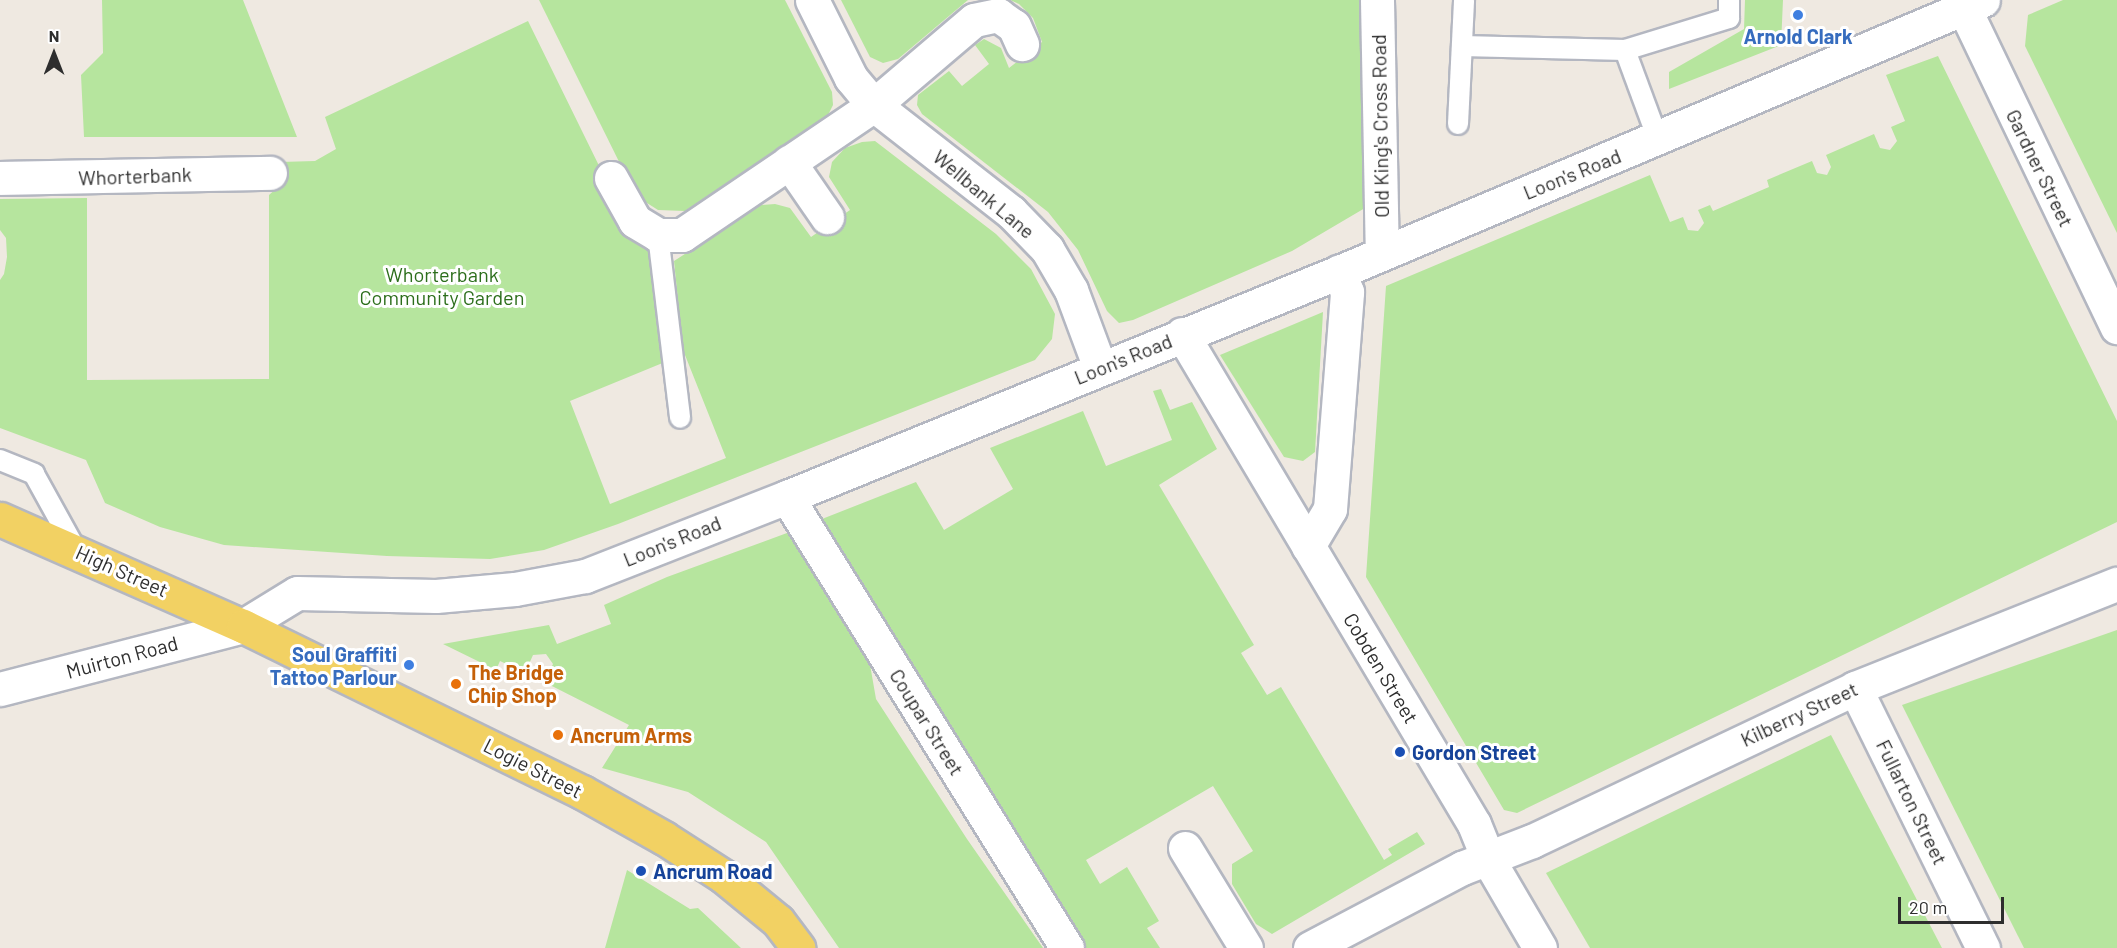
<!DOCTYPE html>
<style>
body{margin:0}
#map{position:relative;width:2117px;height:948px;overflow:hidden;background:#efe9e1;font-family:Barlow,sans-serif}
div>[style]{position:absolute}
.green>*{inset:0;background:#b6e59e}
.roads{filter:drop-shadow(2px 0 #b4b7c1) drop-shadow(-2px 0 #b4b7c1) drop-shadow(0 2px #b4b7c1) drop-shadow(0 -2px #b4b7c1)}
.service>*{height:20px;margin:-10px;padding:0 10px;transform-origin:10px;border-radius:10px;background:#fff}
.minor>*{height:33px;margin:-16.5px;padding:0 16.5px;transform-origin:16.5px;border-radius:16.5px;background:#fff}
.tertiary>*{height:33px;margin:-16.5px;padding:0 16.5px;transform-origin:16.5px;border-radius:16.5px;background:#fff}
.primary>*{height:33px;margin:-16.5px;padding:0 16.5px;transform-origin:16.5px;border-radius:16.5px;background:#f2d163}
.dots>*{width:16px;height:16px;translate:-50% -50%;box-sizing:border-box;border:3px solid #fff;border-radius:50%}
span{translate:-50% -50%;white-space:nowrap;text-align:center;line-height:1.15;-webkit-text-stroke:6px #fff;paint-order:stroke}
.shop-label{font-size:20px;color:#366cbe;font-weight:700}
.right{translate:-100% -50%;text-align:right}
.street-label{font-size:20px;color:#2e2e2e}
.park-label{font-size:20px;color:#2c6e1b}
.food-label{font-size:20px;color:#c56008;font-weight:700}
.left{translate:0 -50%;text-align:left}
.transit-label{font-size:20px;color:#164399;font-weight:700}
.north{position:absolute;left:24px;top:24px;width:60px;height:60px;-webkit-text-stroke:4px #fff;paint-order:stroke;rotate:0deg;font-size:16px;font-weight:700;line-height:24px;text-align:center;color:#2e2e2e}
.north::after{content:'';display:block;margin:auto;width:21px;height:27px;background:#2e2e2e;clip-path:polygon(50% 0,100% 100%,50% 72%,0 100%)}
.scale{position:absolute;left:1898px;top:897px;width:106px;height:27px;box-sizing:border-box;border:3px solid #2e2e2e;border-top:0;padding-left:8px;font-size:18px;line-height:21px;white-space:nowrap;color:#2e2e2e;-webkit-text-stroke:4px #fff;paint-order:stroke}
</style>
<div id="map">
<div class="green">
<div style="clip-path:polygon(102px 0,243px 0,297px 137px,84px 137px,81px 75px,103px 53px)"></div>
<div style="clip-path:polygon(539px 0,785px 0,832px 92px,833px 105px,828px 115px,685px 211px,658px 210px,636px 196px)"></div>
<div style="clip-path:polygon(841px 0,968px 0,898px 59px,883px 63px,870px 57px)"></div>
<div style="clip-path:polygon(1010px 0,1363px 0,1365px 208px,1292px 251px,1133px 320px,1119px 323px,1107px 311px,1078px 250px,1048px 212px,922px 114px,917px 105px,918px 95px,949px 71px,962px 86px,989px 64px,975px 45px,984px 39px,1001px 48px,1009px 68px,1042px 42px,1033px 18px,1019px 4px)"></div>
<div style="clip-path:polygon(1745px 0,1783px 0,1781px 45px,1669px 89px,1669px 72px,1744px 29px)"></div>
<div style="clip-path:polygon(2063px 0,2117px 0,2117px 233px,2025px 46px,2028px 15px)"></div>
<div style="clip-path:polygon(528px 21px,634px 237px,652px 246px,665px 362px,570px 401px,610px 504px,726px 458px,683px 350px,674px 261px,761px 205px,775px 204px,790px 208px,811px 237px,850px 210px,829px 177px,832px 162px,845px 148px,862px 142px,875px 141px,996px 234px,1031px 269px,1055px 314px,1052px 339px,1035px 360px,618px 524px,544px 550px,490px 559px,387px 556px,224px 545px,160px 527px,105px 503px,86px 460px,0 428px,0 280px,4px 274px,7px 257px,6px 238px,0 230px,0 199px,87px 198px,87px 380px,269px 379px,269px 195px,278px 187px,280px 162px,315px 161px,336px 149px,325px 117px)"></div>
<div style="clip-path:polygon(1938px 56px,2117px 421px,2117px 522px,1517px 813px,1504px 810px,1366px 577px,1386px 286px,1650px 175px,1670px 222px,1683px 217px,1688px 230px,1698px 231px,1704px 223px,1698px 210px,1710px 205px,1713px 211px,1769px 187px,1767px 180px,1812px 161px,1817px 173px,1827px 175px,1831px 167px,1826px 155px,1874px 134px,1880px 148px,1890px 150px,1897px 141px,1891px 127px,1905px 121px,1886px 75px)"></div>
<div style="clip-path:polygon(1323px 312px,1315px 452px,1303px 461px,1284px 457px,1220px 355px)"></div>
<div style="clip-path:polygon(1161px 389px,1170px 410px,1192px 402px,1217px 449px,1159px 485px,1254px 645px,1241px 653px,1267px 695px,1281px 687px,1384px 860px,1392px 855px,1388px 849px,1417px 832px,1425px 844px,1272px 934px,1256px 924px,1232px 884px,1232px 864px,1253px 851px,1213px 786px,1086px 860px,1100px 884px,1127px 867px,1159px 921px,1147px 928px,1160px 948px,1082px 948px,822px 519px,916px 482px,944px 530px,1013px 489px,990px 448px,1083px 411px,1106px 466px,1172px 440px,1153px 391px)"></div>
<div style="clip-path:polygon(787px 533px,868px 653px,876px 699px,967px 839px,1043px 948px,839px 948px,766px 842px,688px 792px,602px 768px,629px 725px,544px 682px,553px 664px,546px 654px,533px 655px,525px 673px,500px 661px,496px 670px,443px 644px,549px 625px,557px 644px,611px 624px,604px 605px,667px 577px)"></div>
<div style="clip-path:polygon(2117px 630px,2117px 948px,2024px 948px,1902px 705px)"></div>
<div style="clip-path:polygon(1831px 735px,1942px 948px,1590px 948px,1546px 873px)"></div>
<div style="clip-path:polygon(627px 870px,690px 909px,698px 908px,741px 948px,605px 948px)"></div>
</div>
<div class="roads">
<div class="service">
<div style="left:1462px;top:46px;width:163px;rotate:1.4deg"></div>
<div style="left:1625px;top:50px;width:109px;rotate:-17.1deg"></div>
<div style="left:1729px;top:18px;width:18px;rotate:-90deg"></div>
<div style="left:1625px;top:50px;width:95px;rotate:69.7deg"></div>
<div style="left:1458px;top:124px;width:124px;rotate:-87.2deg"></div>
<div style="left:658px;top:235px;width:184px;rotate:83.1deg"></div>
<div style="left:0;top:460px;width:37px;rotate:22deg"></div>
<div style="left:34px;top:474px;width:87px;rotate:61.1deg"></div>
</div>
<div class="minor">
<div style="left:812px;top:0;width:87px;rotate:63.4deg"></div>
<div style="left:851px;top:78px;width:35px;rotate:50deg"></div>
<div style="left:874px;top:105px;width:131px;rotate:-40.4deg"></div>
<div style="left:974px;top:20px;width:25px;rotate:-12deg"></div>
<div style="left:998px;top:15px;width:19px;rotate:35deg"></div>
<div style="left:1014px;top:26px;width:20px;rotate:66deg"></div>
<div style="left:1377px;top:0;width:253px;rotate:88.9deg"></div>
<div style="left:1963px;top:0;width:8px;rotate:83deg"></div>
<div style="left:1964px;top:8px;width:354px;rotate:64.4deg"></div>
<div style="left:789px;top:162px;width:67px;rotate:55.4deg"></div>
<div style="left:0;top:178px;width:270px;rotate:-1.1deg"></div>
<div style="left:611px;top:178px;width:49px;rotate:60.8deg"></div>
<div style="left:635px;top:221px;width:27px;rotate:31deg"></div>
<div style="left:658px;top:235px;width:24px"></div>
<div style="left:682px;top:235px;width:232px;rotate:-34.1deg"></div>
<div style="left:874px;top:105px;width:174px;rotate:38deg"></div>
<div style="left:1011px;top:212px;width:52px;rotate:45.8deg"></div>
<div style="left:1047px;top:249px;width:48px;rotate:59.7deg"></div>
<div style="left:1071px;top:290px;width:83px;rotate:69.6deg"></div>
<div style="left:1182px;top:334px;width:570px;rotate:59.21deg"></div>
<div style="left:1474px;top:824px;width:38px;rotate:68deg"></div>
<div style="left:1488px;top:859px;width:103px;rotate:59.7deg"></div>
<div style="left:787px;top:497px;width:531px;rotate:58.17deg"></div>
<div style="left:1308px;top:546px;width:43px;rotate:-59.3deg"></div>
<div style="left:1330px;top:509px;width:218px;rotate:-85.5deg"></div>
<div style="left:1347px;top:292px;width:22px;rotate:-112deg"></div>
<div style="left:1855px;top:688px;width:290px;rotate:63.8deg"></div>
<div style="left:0;top:689px;width:251px;rotate:-14.5deg"></div>
<div style="left:1185px;top:848px;width:117px;rotate:58.6deg"></div>
<div style="left:1310px;top:948px;width:172px;rotate:-27.8deg"></div>
<div style="left:1462px;top:868px;width:75px;rotate:-21.1deg"></div>
<div style="left:1532px;top:841px;width:357px;rotate:-25.3deg"></div>
<div style="left:1855px;top:688px;width:282px;rotate:-21.7deg"></div>
</div>
<div class="tertiary">
<div style="left:243px;top:626px;width:63px;rotate:-31.4deg"></div>
<div style="left:297px;top:593px;width:139px;rotate:1.2deg"></div>
<div style="left:436px;top:596px;width:79px;rotate:-5.1deg"></div>
<div style="left:515px;top:589px;width:71px;rotate:-10.5deg"></div>
<div style="left:585px;top:576px;width:217px;rotate:-21.4deg"></div>
<div style="left:787px;top:497px;width:596px;rotate:-22.18deg"></div>
<div style="left:1339px;top:272px;width:699px;rotate:-22.9deg"></div>
</div>
<div class="primary">
<div style="left:0;top:519px;width:266px;rotate:23.8deg"></div>
<div style="left:243px;top:626px;width:377px;rotate:26.1deg"></div>
<div style="left:582px;top:792px;width:94px;rotate:29.3deg"></div>
<div style="left:664px;top:838px;width:70px;rotate:32.8deg"></div>
<div style="left:723px;top:876px;width:71px;rotate:39.3deg"></div>
<div style="left:778px;top:921px;width:34px;rotate:53deg"></div>
</div>
</div>
<div class="dots">
<div style="left:1798px;top:15px;background:#3f7fe0"></div>
<div style="left:409px;top:665px;background:#3f7fe0"></div>
<div style="left:456px;top:684px;background:#e8710a"></div>
<div style="left:558px;top:735px;background:#e8710a"></div>
<div style="left:1400px;top:752px;background:#1a4fb4"></div>
<div style="left:641px;top:871px;background:#1a4fb4"></div>
</div>
<div class="shop-label">
<span style="left:1798px;top:36px">Arnold Clark</span>
<span class="right" style="left:397px;top:666px">Soul Graffiti<br>Tattoo Parlour</span>
</div>
<div class="street-label">
<span style="left:1380px;top:126px;rotate:-91deg">Old King's Cross Road</span>
<span style="left:2040px;top:168px;rotate:64deg">Gardner Street</span>
<span style="left:1572px;top:174px;rotate:-22deg">Loon's Road</span>
<span style="left:135px;top:176px;rotate:-2deg">Whorterbank</span>
<span style="left:984px;top:194px;rotate:40deg">Wellbank Lane</span>
<span style="left:1123px;top:359px;rotate:-22deg">Loon's Road</span>
<span style="left:672px;top:541px;rotate:-22deg">Loon's Road</span>
<span style="left:122px;top:571px;rotate:24deg">High Street</span>
<span style="left:122px;top:657px;rotate:-15deg">Muirton Road</span>
<span style="left:1381px;top:668px;rotate:59deg">Cobden Street</span>
<span style="left:1799px;top:714px;rotate:-25deg">Kilberry Street</span>
<span style="left:927px;top:722px;rotate:58deg">Coupar Street</span>
<span style="left:533px;top:768px;rotate:27deg">Logie Street</span>
<span style="left:1912px;top:802px;rotate:64deg">Fullarton Street</span>
</div>
<div class="park-label">
<span style="left:442px;top:286px">Whorterbank<br>Community Garden</span>
</div>
<div class="food-label">
<span class="left" style="left:468px;top:684px">The Bridge<br>Chip Shop</span>
<span class="left" style="left:570px;top:735px">Ancrum Arms</span>
</div>
<div class="transit-label">
<span class="left" style="left:1412px;top:752px">Gordon Street</span>
<span class="left" style="left:653px;top:871px">Ancrum Road</span>
</div>
<div class="north">N</div>
<div class="scale">20 m</div>
</div>
